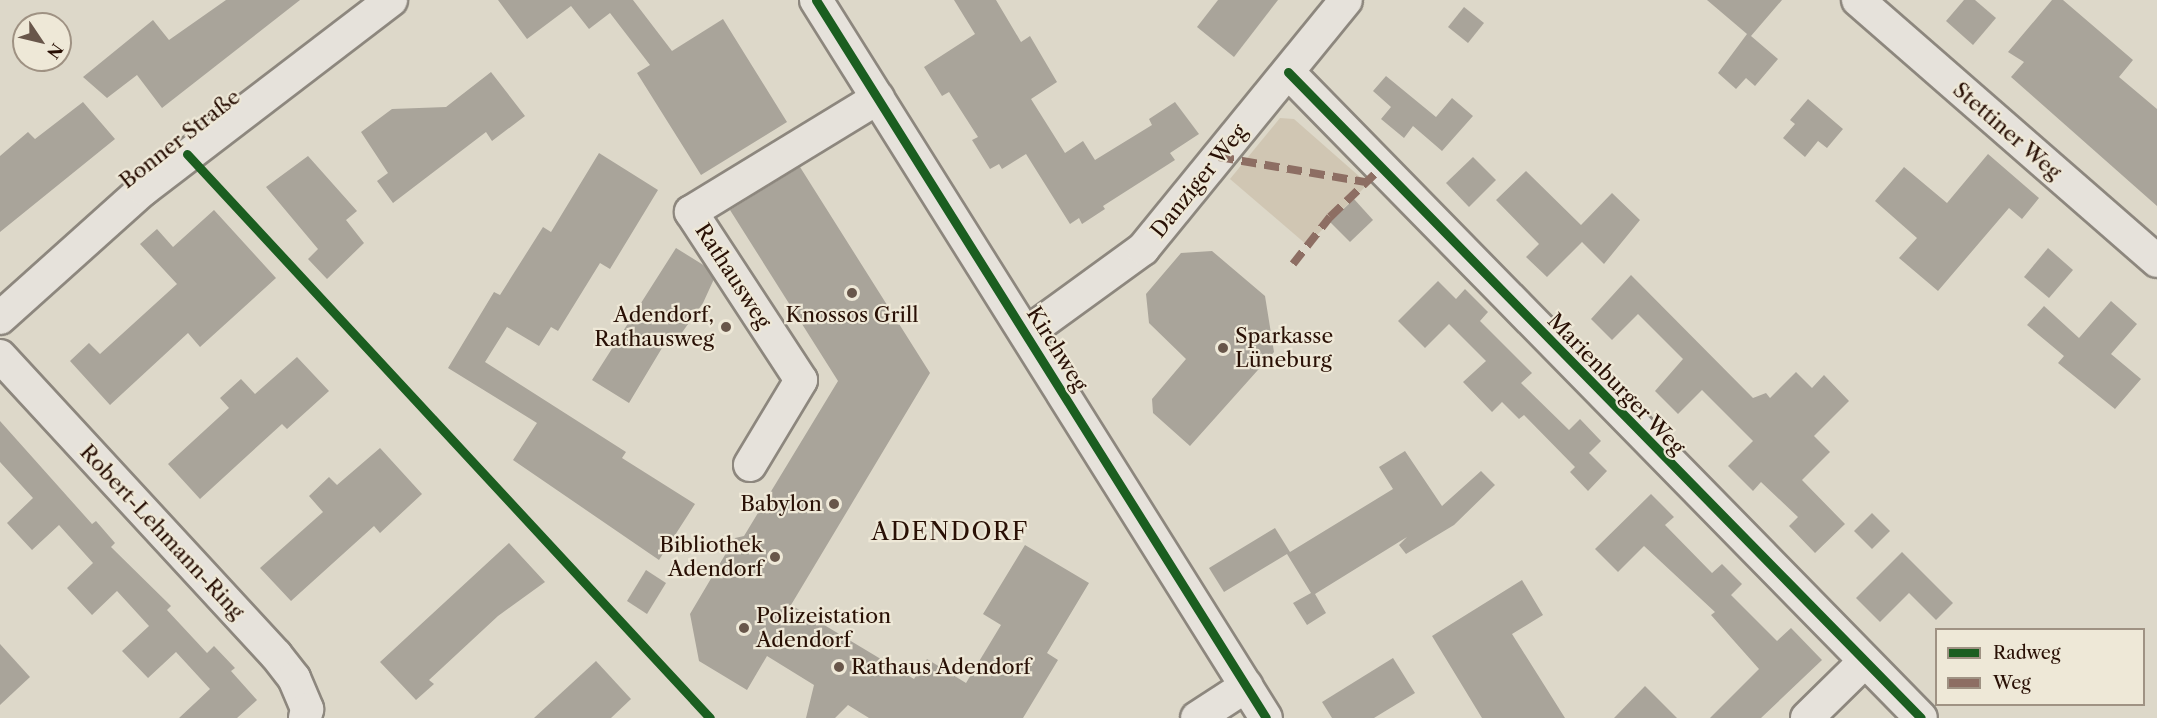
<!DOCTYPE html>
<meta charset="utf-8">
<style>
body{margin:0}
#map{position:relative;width:2157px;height:718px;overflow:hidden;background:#ddd8c9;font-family:"Libre Caslon Text",serif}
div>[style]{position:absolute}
.green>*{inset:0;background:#d0c6b3}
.building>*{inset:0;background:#a9a49a}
.roads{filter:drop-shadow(2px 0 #8d877e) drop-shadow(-2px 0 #8d877e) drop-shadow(0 2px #8d877e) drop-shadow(0 -2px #8d877e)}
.street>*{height:32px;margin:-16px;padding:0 16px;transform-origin:16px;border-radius:16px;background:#e6e2db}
.quiet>*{height:8px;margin-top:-4px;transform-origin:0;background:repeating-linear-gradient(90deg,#8d6e63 0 15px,transparent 0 23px)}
.cycleway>*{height:9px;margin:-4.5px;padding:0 4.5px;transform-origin:4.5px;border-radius:4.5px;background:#1b5e20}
.dots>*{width:16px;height:16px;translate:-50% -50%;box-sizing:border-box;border:3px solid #eee8d7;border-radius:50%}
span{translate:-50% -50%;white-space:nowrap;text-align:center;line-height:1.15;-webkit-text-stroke:4.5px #eee8d7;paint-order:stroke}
.street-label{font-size:21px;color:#291005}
.poi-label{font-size:21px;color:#291005}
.right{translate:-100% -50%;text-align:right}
.left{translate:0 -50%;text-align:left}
.quarter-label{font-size:24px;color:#291005;letter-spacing:1.5px}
.legend{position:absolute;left:1935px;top:628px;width:210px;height:78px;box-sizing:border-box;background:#eee8d7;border:2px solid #9f9283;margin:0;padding:8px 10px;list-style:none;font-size:18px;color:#291005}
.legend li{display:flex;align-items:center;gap:12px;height:30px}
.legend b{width:30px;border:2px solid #9f9283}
.north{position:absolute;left:12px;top:12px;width:60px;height:60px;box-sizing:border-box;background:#eee8d7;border:2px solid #9f9283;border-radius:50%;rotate:125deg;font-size:16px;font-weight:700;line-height:24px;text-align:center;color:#291005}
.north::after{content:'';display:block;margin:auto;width:21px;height:27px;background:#68564a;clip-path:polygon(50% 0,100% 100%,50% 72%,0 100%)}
</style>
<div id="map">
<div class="green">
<div style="clip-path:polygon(1280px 118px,1294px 119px,1368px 184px,1307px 245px,1230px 179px)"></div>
</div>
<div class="building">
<div style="clip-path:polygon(226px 0,300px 0,162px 108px,137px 75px,107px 98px,83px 77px,153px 20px,169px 40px)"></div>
<div style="clip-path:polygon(498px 0,633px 0,672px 51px,723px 19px,787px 122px,701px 175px,637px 73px,650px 65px,610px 13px,589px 29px,571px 6px,527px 39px)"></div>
<div style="clip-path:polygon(954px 0,996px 0,1021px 42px,1030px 36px,1057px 82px,1031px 99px,1065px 153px,1083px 141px,1095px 160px,1152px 125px,1149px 119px,1175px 102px,1199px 134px,1170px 153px,1175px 160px,1103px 206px,1105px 209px,1082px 224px,1079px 218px,1070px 224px,1026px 154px,1002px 169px,999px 164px,990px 169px,972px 140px,978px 137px,949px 92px,942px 96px,924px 67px,975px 34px)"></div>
<div style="clip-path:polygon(1218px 0,1278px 0,1234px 57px,1197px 27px)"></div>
<div style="clip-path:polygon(1707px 0,1782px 0,1751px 36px,1778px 59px,1755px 86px,1746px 78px,1736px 89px,1718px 73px,1747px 34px)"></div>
<div style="clip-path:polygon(1964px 0,1975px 0,1996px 18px,1973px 45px,1946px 21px)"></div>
<div style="clip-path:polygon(2052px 0,2063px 0,2133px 60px,2119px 77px,2157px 109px,2157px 206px,2011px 77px,2024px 62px,2008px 52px)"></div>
<div style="clip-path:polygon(1464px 7px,1484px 23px,1468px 43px,1448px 27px)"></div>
<div style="clip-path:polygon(491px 72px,525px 116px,492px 141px,486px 132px,393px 203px,377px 181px,388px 173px,361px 132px,392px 109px,446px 107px)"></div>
<div style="clip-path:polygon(1386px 76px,1436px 117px,1452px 98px,1473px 116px,1442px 151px,1413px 126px,1404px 138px,1381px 119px,1391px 107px,1373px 91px)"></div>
<div style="clip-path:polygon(1808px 99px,1843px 129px,1827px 148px,1818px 141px,1805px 157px,1783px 138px,1795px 124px,1790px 120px)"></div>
<div style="clip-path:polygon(83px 102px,115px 139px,0 232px,0 156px,28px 132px,35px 139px)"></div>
<div style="clip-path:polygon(599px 153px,658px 190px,610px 269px,600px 263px,558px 331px,551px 327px,539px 346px,507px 327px,485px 362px,626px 452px,622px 458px,695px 504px,659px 560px,513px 460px,537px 423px,448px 368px,494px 292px,500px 295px,543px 227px,551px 232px)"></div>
<div style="clip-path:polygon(1988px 154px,2039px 198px,2022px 219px,2009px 208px,1938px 291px,1899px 258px,1917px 238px,1875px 201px,1904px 167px,1947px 203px)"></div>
<div style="clip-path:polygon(308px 156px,357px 211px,346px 220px,364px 243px,327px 279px,308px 259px,318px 249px,266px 187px)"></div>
<div style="clip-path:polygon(1473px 157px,1496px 180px,1469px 207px,1446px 183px)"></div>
<div style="clip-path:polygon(800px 167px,930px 373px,791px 605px,914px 679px,927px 659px,966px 683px,1001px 625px,983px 614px,1025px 545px,1089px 583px,1047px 653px,1058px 660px,1023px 718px,869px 718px,848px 705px,835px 718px,806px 718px,814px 685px,767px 656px,747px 690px,699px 661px,690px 614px,735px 538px,744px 536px,838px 381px,730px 210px)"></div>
<div style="clip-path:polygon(1526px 171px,1581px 225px,1612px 193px,1640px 220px,1604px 264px,1582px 242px,1547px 277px,1526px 257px,1539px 244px,1496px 200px)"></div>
<div style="clip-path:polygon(1354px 199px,1373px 220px,1350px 242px,1330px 222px)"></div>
<div style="clip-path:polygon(214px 210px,276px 278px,200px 347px,188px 333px,110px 405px,70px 361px,89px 343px,100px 354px,177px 284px,140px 244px,157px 229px,173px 247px)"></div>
<div style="clip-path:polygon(676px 248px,705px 266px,714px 279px,703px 303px,671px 348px,665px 343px,629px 403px,592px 380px)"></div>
<div style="clip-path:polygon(2048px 248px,2073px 270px,2049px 298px,2024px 277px)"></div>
<div style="clip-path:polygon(1212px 251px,1265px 296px,1274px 352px,1190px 446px,1153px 413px,1152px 399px,1186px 359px,1149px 323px,1146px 294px,1181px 253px)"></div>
<div style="clip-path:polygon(1631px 275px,1753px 398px,1766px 393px,1770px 398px,1796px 372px,1812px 388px,1824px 375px,1849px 401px,1814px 436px,1830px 452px,1802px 480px,1845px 524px,1815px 553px,1789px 526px,1798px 517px,1761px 482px,1753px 491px,1728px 466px,1753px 441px,1702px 390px,1678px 414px,1655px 391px,1683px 359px,1638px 314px,1612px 340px,1591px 319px)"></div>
<div style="clip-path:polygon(1438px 281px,1456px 299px,1465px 289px,1488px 312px,1480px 321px,1532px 373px,1521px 383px,1569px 430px,1580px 419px,1601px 441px,1589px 453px,1607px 471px,1588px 491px,1570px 472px,1575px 467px,1524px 415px,1519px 419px,1502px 402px,1492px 412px,1463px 382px,1486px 361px,1449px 324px,1425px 348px,1398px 321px)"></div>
<div style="clip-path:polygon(2111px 301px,2137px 324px,2111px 354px,2141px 379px,2115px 409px,2058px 363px,2064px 356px,2027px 325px,2044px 306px,2079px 338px)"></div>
<div style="clip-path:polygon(297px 357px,329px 391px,287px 429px,282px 424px,200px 499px,168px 464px,229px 408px,220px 398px,241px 379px,255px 394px)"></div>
<div style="clip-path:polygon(0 421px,92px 524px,96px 521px,115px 543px,111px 547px,171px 606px,167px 610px,207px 653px,214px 646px,235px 668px,231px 671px,257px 700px,237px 718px,179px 718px,210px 689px,176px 652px,148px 678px,122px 651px,149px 626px,117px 591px,92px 615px,67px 588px,93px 563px,59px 525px,32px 550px,7px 523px,33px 498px,0 462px)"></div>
<div style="clip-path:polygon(380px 448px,422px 494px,380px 533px,374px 526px,291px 601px,260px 568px,323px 512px,309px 496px,329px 477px,337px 485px)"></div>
<div style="clip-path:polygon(1405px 451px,1442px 506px,1481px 471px,1495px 485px,1454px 525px,1406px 554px,1399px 545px,1407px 537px,1315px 594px,1326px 613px,1307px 625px,1293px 603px,1311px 593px,1287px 554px,1224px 592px,1209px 568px,1275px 528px,1290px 552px,1393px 489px,1379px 467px)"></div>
<div style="clip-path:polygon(1651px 494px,1674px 517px,1665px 525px,1712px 573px,1722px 564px,1742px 584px,1731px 595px,1777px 641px,1791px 628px,1822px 660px,1761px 718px,1710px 718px,1759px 669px,1711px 615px,1715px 612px,1644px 546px,1618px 572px,1595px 549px)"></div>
<div style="clip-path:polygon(1872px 513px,1890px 531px,1872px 549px,1854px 531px)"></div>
<div style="clip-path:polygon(509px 543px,545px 582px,498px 616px,429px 680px,434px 684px,416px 700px,380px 662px)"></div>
<div style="clip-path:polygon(1902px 552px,1953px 603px,1936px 620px,1909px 593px,1880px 622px,1856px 598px)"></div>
<div style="clip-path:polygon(646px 570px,666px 583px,647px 614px,627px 601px)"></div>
<div style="clip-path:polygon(1522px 580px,1543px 615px,1512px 634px,1565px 718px,1482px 718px,1432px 636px)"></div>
<div style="clip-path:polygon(0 644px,30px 677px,0 705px)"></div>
<div style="clip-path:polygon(1393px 658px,1415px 693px,1374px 718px,1332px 718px,1322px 702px)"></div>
<div style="clip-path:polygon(596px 661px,631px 699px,611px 718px,534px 718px)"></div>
<div style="clip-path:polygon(1645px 686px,1677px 718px,1614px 718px)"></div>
</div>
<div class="roads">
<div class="street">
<div style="left:816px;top:0;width:847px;rotate:57.92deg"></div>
<div style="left:1858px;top:0;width:397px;rotate:41.1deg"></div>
<div style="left:1288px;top:72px;width:904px;rotate:45.58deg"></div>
<div style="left:0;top:318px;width:193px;rotate:-41.9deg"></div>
<div style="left:144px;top:189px;width:311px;rotate:-37.4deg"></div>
<div style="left:1026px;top:334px;width:145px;rotate:-36deg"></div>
<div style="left:1143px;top:249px;width:321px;rotate:-50.8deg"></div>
<div style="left:0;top:356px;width:407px;rotate:47.3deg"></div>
<div style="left:276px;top:655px;width:29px;rotate:52deg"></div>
<div style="left:294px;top:678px;width:34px;rotate:67deg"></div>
<div style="left:307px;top:709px;width:9px;rotate:103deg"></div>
<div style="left:750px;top:465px;width:99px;rotate:-59deg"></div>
<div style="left:801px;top:380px;width:201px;rotate:-123.2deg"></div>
<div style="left:691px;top:212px;width:219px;rotate:-31.4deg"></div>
<div style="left:1197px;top:718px;width:59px;rotate:-33.1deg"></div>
<div style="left:1807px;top:718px;width:81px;rotate:-44.5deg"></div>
</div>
</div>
<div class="quiet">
<div style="left:1219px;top:157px;width:149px;rotate:9.7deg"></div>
<div style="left:1293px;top:264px;width:60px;rotate:-51.8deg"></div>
<div style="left:1330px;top:217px;width:71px;rotate:-43.9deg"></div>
</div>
<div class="cycleway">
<div style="left:816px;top:0;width:847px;rotate:57.92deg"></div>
<div style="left:1288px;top:72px;width:904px;rotate:45.58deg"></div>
<div style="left:187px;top:154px;width:769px;rotate:47.16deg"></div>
</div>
<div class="dots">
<div style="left:852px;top:293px;background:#68564a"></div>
<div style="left:726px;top:327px;background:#68564a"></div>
<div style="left:1223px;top:348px;background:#68564a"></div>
<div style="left:834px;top:504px;background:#68564a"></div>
<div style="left:775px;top:557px;background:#68564a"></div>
<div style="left:744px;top:628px;background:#68564a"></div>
<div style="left:839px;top:667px;background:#68564a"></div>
</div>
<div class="street-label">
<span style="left:2007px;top:131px;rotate:41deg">Stettiner Weg</span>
<span style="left:180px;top:139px;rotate:-38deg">Bonner Straße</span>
<span style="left:1199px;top:181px;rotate:-51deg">Danziger Weg</span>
<span style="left:733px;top:276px;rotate:57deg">Rathausweg</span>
<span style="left:1057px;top:349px;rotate:58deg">Kirchweg</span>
<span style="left:1616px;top:384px;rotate:46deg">Marienburger Weg</span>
<span style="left:162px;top:532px;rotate:47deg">Robert-Lehmann-Ring</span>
</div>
<div class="poi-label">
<span class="right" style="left:714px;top:327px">Adendorf,<br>Rathausweg</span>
<span style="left:852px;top:315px">Knossos Grill</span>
<span class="left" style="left:1235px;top:348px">Sparkasse<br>Lüneburg</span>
<span class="right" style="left:822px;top:504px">Babylon</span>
<span class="right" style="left:763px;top:557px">Bibliothek<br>Adendorf</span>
<span class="left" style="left:756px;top:628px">Polizeistation<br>Adendorf</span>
<span class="left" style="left:851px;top:667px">Rathaus Adendorf</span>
</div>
<div class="quarter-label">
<span style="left:950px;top:532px">ADENDORF</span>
</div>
<ul class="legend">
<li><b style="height:8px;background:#1b5e20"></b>Radweg</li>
<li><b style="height:8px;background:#8d6e63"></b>Weg</li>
</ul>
<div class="north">N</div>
</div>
